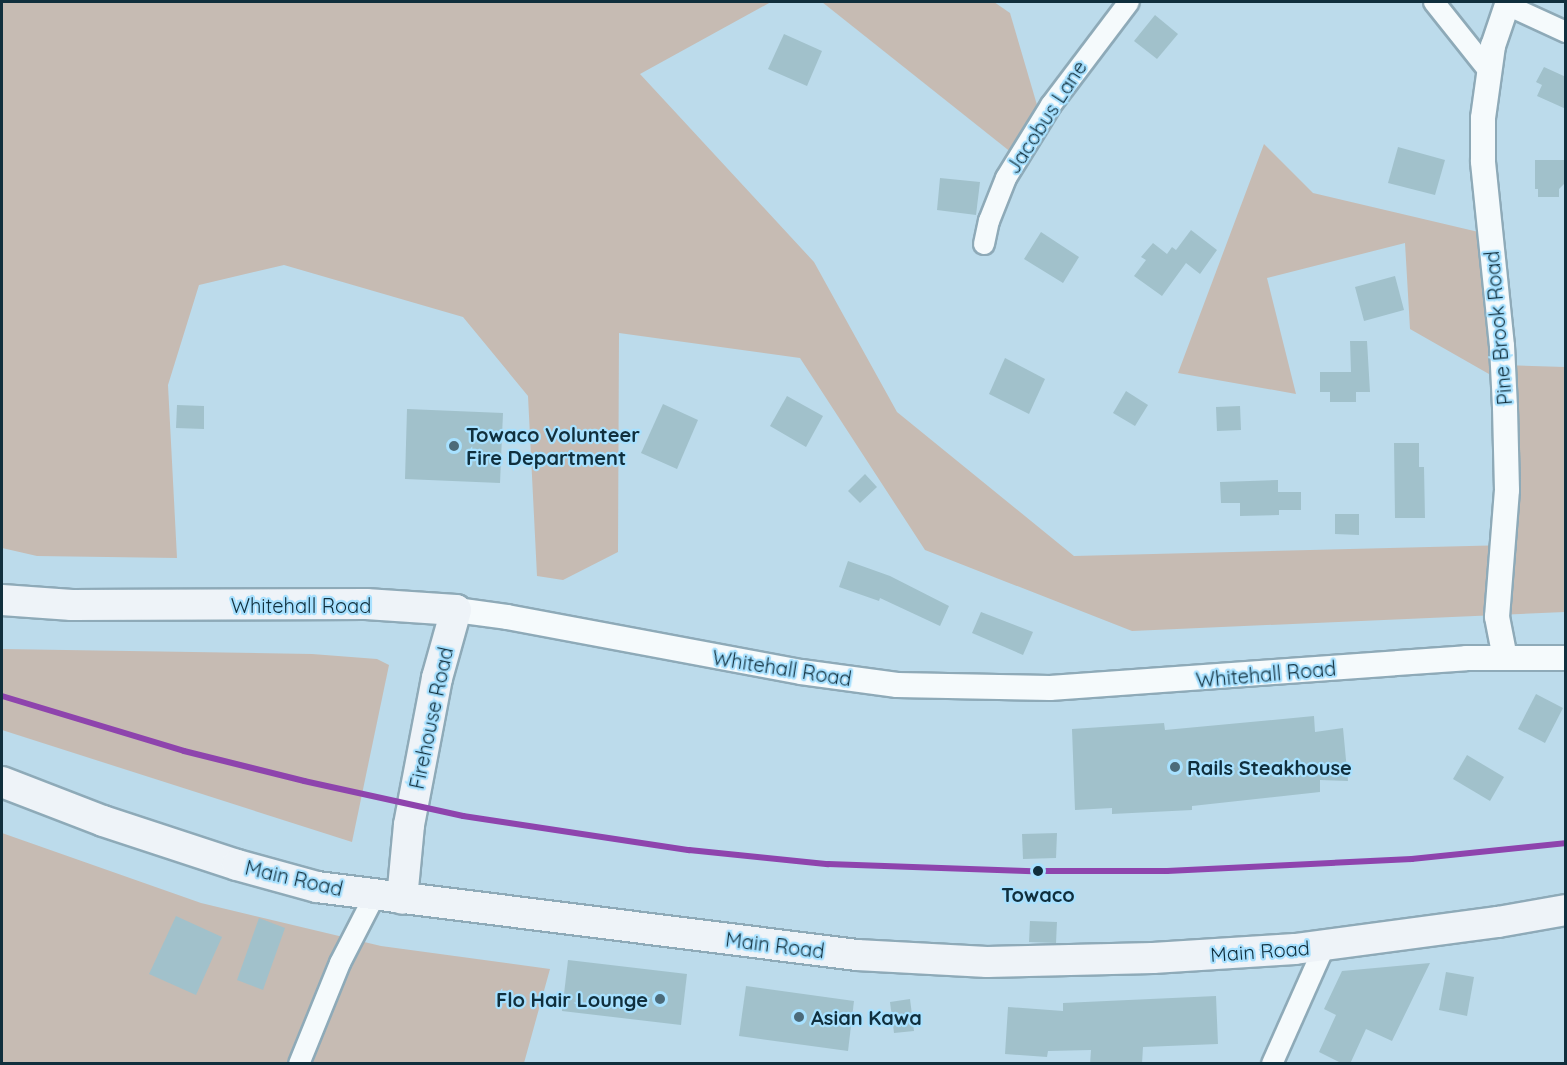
<!DOCTYPE html>
<style>
body{margin:0}
#map{position:relative;width:1567px;height:1065px;overflow:hidden;background:#bcdbeb;font-family:Quicksand,sans-serif}
div>[style]{position:absolute}
.green>*{inset:0;background:#c6bbb3}
.building>*{inset:0;background:#a1c1cb}
.roads{filter:drop-shadow(2px 0 #8eaab8) drop-shadow(-2px 0 #8eaab8) drop-shadow(0 2px #8eaab8) drop-shadow(0 -2px #8eaab8)}
.minor>*{height:20px;margin:-10px;padding:0 10px;transform-origin:10px;border-radius:10px;background:#f5fafc}
.tertiary>*{height:24px;margin:-12px;padding:0 12px;transform-origin:12px;border-radius:12px;background:#f5fafc}
.primary>*{height:30px;margin:-15px;padding:0 15px;transform-origin:15px;border-radius:15px;background:#eef3f8}
.rail-1>*{height:6px;margin:-3px;padding:0 3px;transform-origin:3px;border-radius:3px;background:#8e44ad}
.dots>*{width:16px;height:16px;translate:-50% -50%;box-sizing:border-box;border:3px solid #a8e1ff;border-radius:50%}
span{translate:-50% -50%;white-space:nowrap;text-align:center;line-height:1.15;-webkit-text-stroke:4.5px #a8e1ff;paint-order:stroke}
.street-label{font-size:20px;color:#102f3d}
.poi-label{font-size:20px;color:#102f3d;font-weight:700}
.left{translate:0 -50%;text-align:left}
.right{translate:-100% -50%;text-align:right}
.stop-label{font-size:20px;color:#102f3d;font-weight:700}
.frame{position:absolute;inset:0;border:3px solid #102f3d;pointer-events:none}
</style>
<div id="map">
<div class="green">
<div style="clip-path:polygon(2px 2px,771px 2px,640px 74px,814px 262px,897px 412px,1074px 556px,1509px 545px,1503px 382px,1410px 329px,1405px 243px,1267px 278px,1296px 394px,1178px 373px,1264px 144px,1313px 193px,1487px 234px,1502px 365px,1565px 367px,1565px 612px,1132px 631px,925px 550px,800px 358px,619px 333px,618px 552px,563px 580px,537px 576px,528px 396px,463px 317px,284px 265px,199px 285px,168px 385px,177px 558px,37px 556px,2px 548px)"></div>
<div style="clip-path:polygon(822px 2px,994px 2px,1010px 13px,1037px 105px,1012px 153px)"></div>
<div style="clip-path:polygon(2px 649px,312px 654px,377px 659px,389px 665px,352px 842px,2px 730px)"></div>
<div style="clip-path:polygon(2px 833px,201px 903px,381px 946px,550px 969px,524px 1063px,2px 1064px)"></div>
</div>
<div class="building">
<div style="clip-path:polygon(1155px 15px,1178px 34px,1157px 59px,1134px 41px)"></div>
<div style="clip-path:polygon(784px 34px,822px 51px,807px 86px,768px 69px)"></div>
<div style="clip-path:polygon(1544px 67px,1566px 77px,1566px 109px,1537px 96px,1542px 85px,1536px 82px)"></div>
<div style="clip-path:polygon(1398px 147px,1445px 160px,1435px 195px,1388px 183px)"></div>
<div style="clip-path:polygon(1535px 160px,1564px 160px,1564px 184px,1559px 189px,1559px 197px,1538px 197px,1538px 189px,1535px 189px)"></div>
<div style="clip-path:polygon(940px 178px,980px 182px,976px 215px,937px 210px)"></div>
<div style="clip-path:polygon(1191px 230px,1217px 250px,1200px 274px,1186px 263px,1162px 296px,1134px 276px,1146px 260px,1141px 257px,1153px 243px,1167px 254px,1172px 247px,1176px 250px)"></div>
<div style="clip-path:polygon(1041px 232px,1079px 257px,1063px 283px,1024px 259px)"></div>
<div style="clip-path:polygon(1395px 276px,1404px 310px,1364px 321px,1355px 287px)"></div>
<div style="clip-path:polygon(1350px 341px,1367px 341px,1370px 392px,1356px 392px,1356px 402px,1330px 402px,1330px 392px,1320px 392px,1320px 372px,1351px 372px)"></div>
<div style="clip-path:polygon(1005px 358px,1045px 379px,1029px 414px,989px 394px)"></div>
<div style="clip-path:polygon(1126px 391px,1148px 405px,1135px 426px,1113px 413px)"></div>
<div style="clip-path:polygon(787px 396px,823px 416px,806px 447px,770px 426px)"></div>
<div style="clip-path:polygon(663px 404px,698px 420px,677px 469px,641px 453px)"></div>
<div style="clip-path:polygon(177px 405px,204px 406px,204px 429px,176px 428px)"></div>
<div style="clip-path:polygon(1240px 406px,1241px 430px,1217px 431px,1216px 407px)"></div>
<div style="clip-path:polygon(407px 409px,503px 413px,500px 483px,405px 479px)"></div>
<div style="clip-path:polygon(1394px 443px,1419px 443px,1419px 467px,1424px 467px,1425px 518px,1395px 518px)"></div>
<div style="clip-path:polygon(865px 474px,877px 487px,860px 503px,848px 491px)"></div>
<div style="clip-path:polygon(1278px 480px,1278px 492px,1301px 492px,1301px 510px,1279px 510px,1279px 515px,1240px 516px,1240px 503px,1221px 503px,1220px 482px)"></div>
<div style="clip-path:polygon(1335px 514px,1359px 514px,1359px 535px,1335px 534px)"></div>
<div style="clip-path:polygon(848px 561px,890px 576px,949px 606px,940px 626px,880px 598px,879px 601px,839px 587px)"></div>
<div style="clip-path:polygon(981px 612px,1033px 632px,1023px 655px,972px 633px)"></div>
<div style="clip-path:polygon(1536px 694px,1563px 708px,1545px 743px,1518px 729px)"></div>
<div style="clip-path:polygon(1314px 716px,1315px 732px,1343px 728px,1348px 781px,1320px 780px,1320px 792px,1192px 806px,1192px 810px,1112px 814px,1112px 808px,1075px 810px,1072px 729px,1164px 723px,1165px 730px)"></div>
<div style="clip-path:polygon(1467px 755px,1504px 777px,1490px 801px,1453px 779px)"></div>
<div style="clip-path:polygon(1057px 833px,1056px 858px,1023px 859px,1022px 834px)"></div>
<div style="clip-path:polygon(176px 916px,222px 937px,196px 995px,149px 974px)"></div>
<div style="clip-path:polygon(259px 918px,285px 928px,263px 990px,237px 980px)"></div>
<div style="clip-path:polygon(1030px 921px,1057px 922px,1056px 943px,1029px 942px)"></div>
<div style="clip-path:polygon(568px 960px,687px 974px,681px 1025px,562px 1011px)"></div>
<div style="clip-path:polygon(1430px 963px,1392px 1041px,1366px 1029px,1350px 1064px,1343px 1064px,1319px 1052px,1336px 1015px,1324px 1009px,1342px 971px)"></div>
<div style="clip-path:polygon(1446px 972px,1474px 977px,1467px 1016px,1439px 1010px)"></div>
<div style="clip-path:polygon(746px 986px,854px 1001px,848px 1051px,739px 1036px)"></div>
<div style="clip-path:polygon(1216px 996px,1218px 1044px,1143px 1047px,1142px 1064px,1090px 1064px,1091px 1050px,1048px 1051px,1047px 1057px,1005px 1054px,1008px 1007px,1063px 1011px,1063px 1003px)"></div>
<div style="clip-path:polygon(910px 999px,914px 1031px,894px 1033px,890px 1002px)"></div>
</div>
<div class="roads">
<div class="minor">
<div style="left:1434px;top:2px;width:87px;rotate:51.5deg"></div>
<div style="left:1507px;top:5px;width:65px;rotate:24.6deg"></div>
<div style="left:984px;top:244px;width:24px;rotate:-78deg"></div>
<div style="left:989px;top:221px;width:46px;rotate:-68.4deg"></div>
<div style="left:1006px;top:178px;width:86px;rotate:-58.3deg"></div>
<div style="left:1051px;top:105px;width:129px;rotate:-52.9deg"></div>
<div style="left:299px;top:1064px;width:109px;rotate:-67.9deg"></div>
<div style="left:340px;top:963px;width:76px;rotate:-62.8deg"></div>
<div style="left:1272px;top:1064px;width:130px;rotate:-66deg"></div>
</div>
<div class="tertiary">
<div style="left:456px;top:610px;width:51px;rotate:7.8deg"></div>
<div style="left:507px;top:617px;width:299px;rotate:10.6deg"></div>
<div style="left:801px;top:672px;width:97px;rotate:7.7deg"></div>
<div style="left:897px;top:685px;width:153px;rotate:1.1deg"></div>
<div style="left:1050px;top:688px;width:417px;rotate:-4.1deg"></div>
<div style="left:1466px;top:658px;width:100px"></div>
<div style="left:1505px;top:658px;width:42px;rotate:-101deg"></div>
<div style="left:1497px;top:617px;width:127px;rotate:-85.5deg"></div>
<div style="left:1507px;top:490px;width:83px;rotate:-91.4deg"></div>
<div style="left:1505px;top:407px;width:61px;rotate:-92.8deg"></div>
<div style="left:1502px;top:346px;width:186px;rotate:-95.9deg"></div>
<div style="left:1483px;top:161px;width:43px;rotate:-90deg"></div>
<div style="left:1483px;top:118px;width:73px;rotate:-82.1deg"></div>
<div style="left:1493px;top:46px;width:46px;rotate:-71.2deg"></div>
</div>
<div class="primary">
<div style="left:2px;top:600px;width:70px;rotate:4.1deg"></div>
<div style="left:72px;top:605px;width:294px;rotate:-0.2deg"></div>
<div style="left:366px;top:604px;width:90px;rotate:3.8deg"></div>
<div style="left:456px;top:610px;width:71px;rotate:105.6deg"></div>
<div style="left:437px;top:678px;width:150px;rotate:100.8deg"></div>
<div style="left:409px;top:825px;width:74px;rotate:95.4deg"></div>
<div style="left:2px;top:782px;width:108px;rotate:21.1deg"></div>
<div style="left:103px;top:821px;width:141px;rotate:18.2deg"></div>
<div style="left:237px;top:865px;width:83px;rotate:15.4deg"></div>
<div style="left:317px;top:887px;width:544px;rotate:7.18deg"></div>
<div style="left:857px;top:955px;width:130px;rotate:3.1deg"></div>
<div style="left:987px;top:962px;width:166px;rotate:-1.4deg"></div>
<div style="left:1153px;top:958px;width:142px;rotate:-3.6deg"></div>
<div style="left:1295px;top:949px;width:205px;rotate:-7.6deg"></div>
<div style="left:1498px;top:922px;width:69px;rotate:-10deg"></div>
</div>
</div>
<div class="rail-1">
<div style="left:2px;top:696px;width:190px;rotate:16.8deg"></div>
<div style="left:184px;top:751px;width:124px;rotate:14deg"></div>
<div style="left:304px;top:781px;width:163px;rotate:12.4deg"></div>
<div style="left:463px;top:816px;width:229px;rotate:8.6deg"></div>
<div style="left:689px;top:850px;width:140px;rotate:5.8deg"></div>
<div style="left:828px;top:864px;width:205px;rotate:2deg"></div>
<div style="left:1033px;top:871px;width:134px"></div>
<div style="left:1167px;top:871px;width:245px;rotate:-2.8deg"></div>
<div style="left:1412px;top:859px;width:155px;rotate:-5.9deg"></div>
</div>
<div class="dots">
<div style="left:454px;top:446px;background:#4c6b7a"></div>
<div style="left:1175px;top:767px;background:#4c6b7a"></div>
<div style="left:1038px;top:871px;background:#102f3d"></div>
<div style="left:660px;top:999px;background:#4c6b7a"></div>
<div style="left:799px;top:1017px;background:#4c6b7a"></div>
</div>
<div class="street-label">
<span style="left:1046px;top:117px;rotate:-57deg">Jacobus Lane</span>
<span style="left:1498px;top:328px;rotate:-95deg">Pine Brook Road</span>
<span style="left:301px;top:605px">Whitehall Road</span>
<span style="left:782px;top:668px;rotate:9deg">Whitehall Road</span>
<span style="left:1266px;top:674px;rotate:-5deg">Whitehall Road</span>
<span style="left:431px;top:718px;rotate:-78deg">Firehouse Road</span>
<span style="left:294px;top:878px;rotate:13deg">Main Road</span>
<span style="left:775px;top:945px;rotate:7deg">Main Road</span>
<span style="left:1260px;top:951px;rotate:-4deg">Main Road</span>
</div>
<div class="poi-label">
<span class="left" style="left:466px;top:446px">Towaco Volunteer<br>Fire Department</span>
<span class="left" style="left:1187px;top:767px">Rails Steakhouse</span>
<span class="right" style="left:648px;top:999px">Flo Hair Lounge</span>
<span class="left" style="left:811px;top:1017px">Asian Kawa</span>
</div>
<div class="stop-label">
<span style="left:1038px;top:894px">Towaco</span>
</div>
<div class="frame"></div>
</div>
